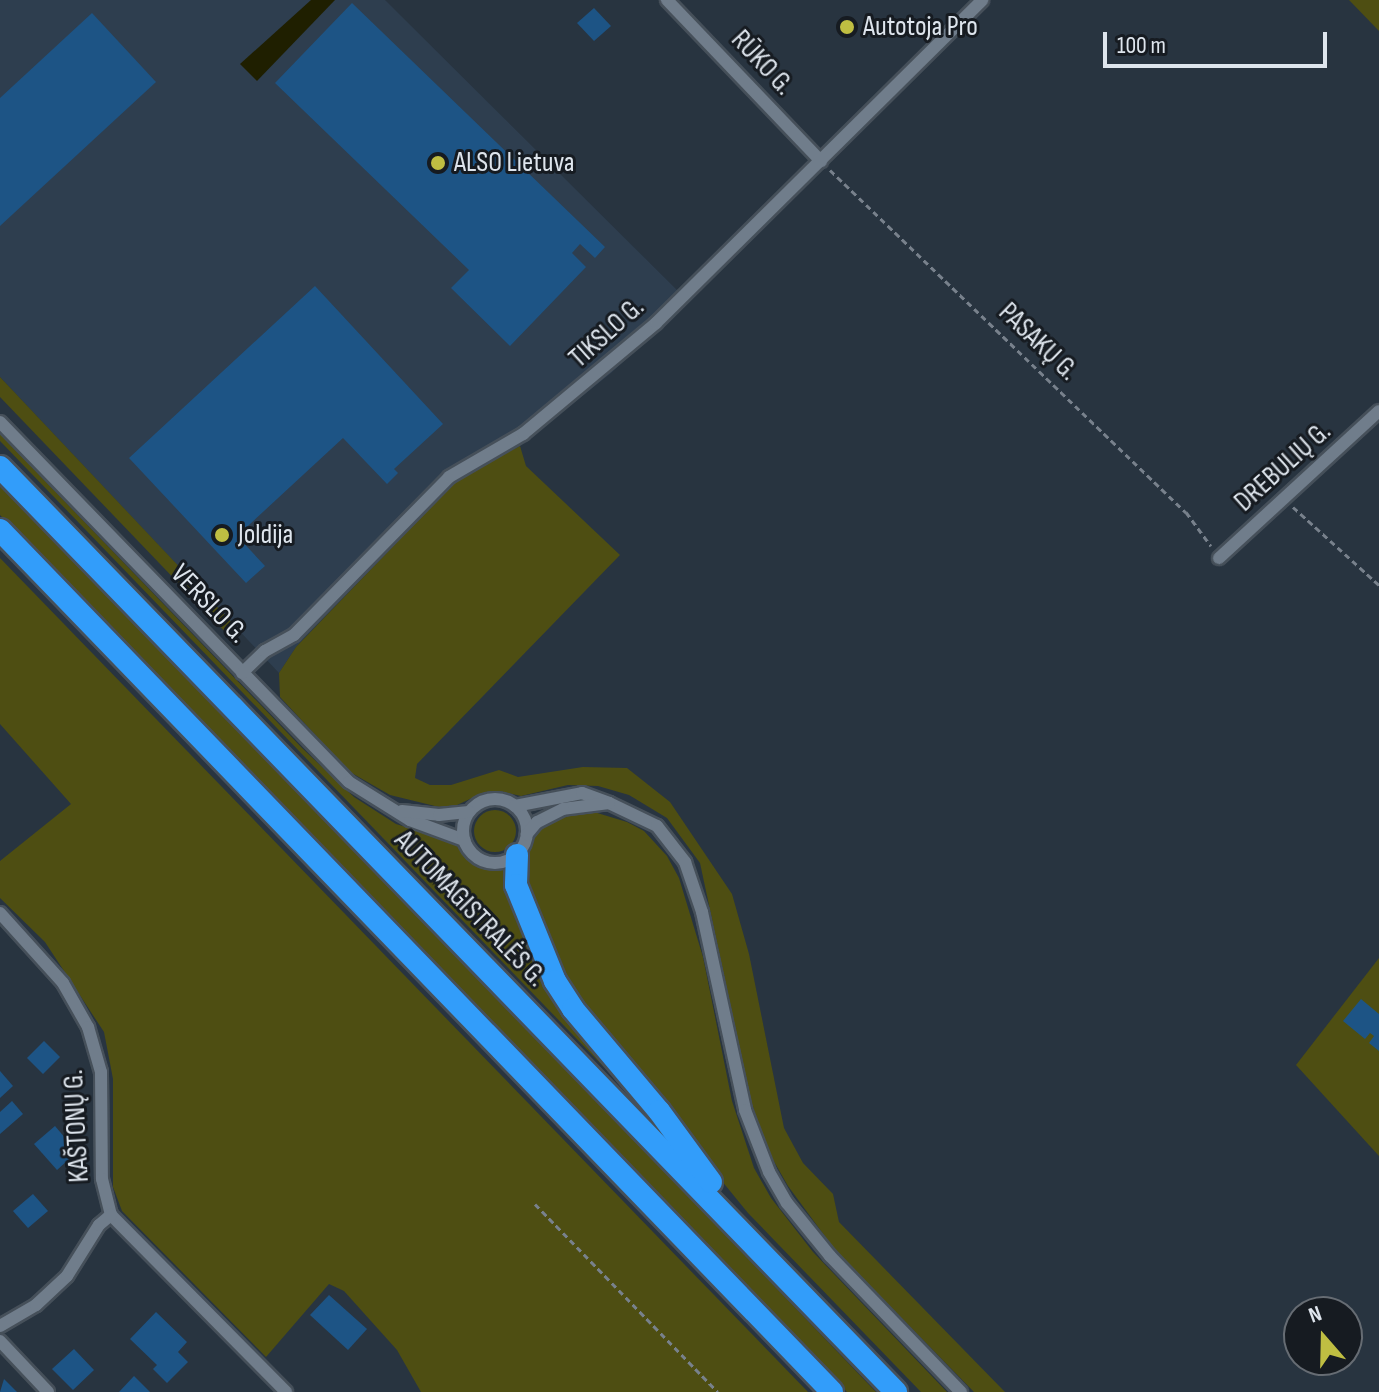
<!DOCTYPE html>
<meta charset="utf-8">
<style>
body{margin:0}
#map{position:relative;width:1379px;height:1392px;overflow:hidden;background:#283440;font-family:"Sofia Sans Condensed",sans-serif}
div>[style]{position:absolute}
.built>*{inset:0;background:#2e3e4f}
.green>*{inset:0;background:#4e4e12}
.round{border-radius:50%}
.water>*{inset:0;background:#1f1f00}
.building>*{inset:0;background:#1d5485}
.path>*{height:3px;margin-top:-1.5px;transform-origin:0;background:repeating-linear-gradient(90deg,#78818c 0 6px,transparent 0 10px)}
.roads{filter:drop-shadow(2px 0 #46505a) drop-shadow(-2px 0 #46505a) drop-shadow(0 2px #46505a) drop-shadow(0 -2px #46505a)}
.minor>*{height:12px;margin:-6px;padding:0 6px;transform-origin:6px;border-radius:6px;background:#707d8b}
.minor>.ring{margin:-6px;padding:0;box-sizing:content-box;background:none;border:12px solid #707d8b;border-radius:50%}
.motorway>*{height:22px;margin:-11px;padding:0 11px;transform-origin:11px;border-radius:11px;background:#329dfa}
.dots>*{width:22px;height:22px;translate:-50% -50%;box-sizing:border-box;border:4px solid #161b21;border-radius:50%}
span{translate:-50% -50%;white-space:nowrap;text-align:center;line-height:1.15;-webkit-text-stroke:6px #161b21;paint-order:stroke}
.poi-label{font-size:28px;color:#dee5ed}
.left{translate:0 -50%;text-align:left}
.street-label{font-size:28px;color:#dee5ed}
.north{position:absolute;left:1283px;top:1296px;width:80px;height:80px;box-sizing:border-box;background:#161b21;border:2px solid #666c73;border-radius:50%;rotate:340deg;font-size:22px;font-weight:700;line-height:32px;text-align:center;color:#dee5ed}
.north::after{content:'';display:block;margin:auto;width:28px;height:36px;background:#bfbe42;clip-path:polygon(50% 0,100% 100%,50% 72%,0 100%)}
.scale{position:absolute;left:1103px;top:32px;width:224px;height:36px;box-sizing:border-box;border:4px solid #dee5ed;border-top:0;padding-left:10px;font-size:24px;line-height:28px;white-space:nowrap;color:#dee5ed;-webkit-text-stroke:6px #161b21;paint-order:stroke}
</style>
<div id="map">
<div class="built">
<div style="clip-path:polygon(0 0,385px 0,688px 301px,611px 373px,520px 446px,459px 478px,296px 647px,279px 673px,0 377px)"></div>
</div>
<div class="green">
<div style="clip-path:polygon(1349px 0,1379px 0,1379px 31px)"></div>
<div style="clip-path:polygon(0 377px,238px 629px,231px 638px,0 397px)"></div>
<div style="clip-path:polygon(0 434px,302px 748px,354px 797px,396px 824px,452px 841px,475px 865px,486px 870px,505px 870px,523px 925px,654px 1119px,0 441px)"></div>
<div style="clip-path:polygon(520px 446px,526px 466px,620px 555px,417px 764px,415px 778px,430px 785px,451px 785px,499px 770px,518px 777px,583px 767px,627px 768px,670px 802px,732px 894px,749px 954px,784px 1128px,803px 1163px,833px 1194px,839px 1222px,1005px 1392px,974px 1392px,835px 1250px,788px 1186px,768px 1151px,751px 1101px,700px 863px,667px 818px,629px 795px,598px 786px,568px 785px,521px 796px,500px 791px,485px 792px,457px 805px,439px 807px,390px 795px,350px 772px,280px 697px,279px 673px,296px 647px,459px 478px)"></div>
<div style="clip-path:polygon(0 480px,152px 637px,876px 1392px,847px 1392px,66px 585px,0 515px)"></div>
<div style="clip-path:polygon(0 558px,223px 788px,808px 1392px,421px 1392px,397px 1350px,344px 1291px,329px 1284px,266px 1357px,122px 1211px,113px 1187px,113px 1079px,104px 1032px,45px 942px,0 898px,0 861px,71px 804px,0 724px)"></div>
<div class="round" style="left:474px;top:810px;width:42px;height:42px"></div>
<div style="clip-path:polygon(594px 812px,627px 822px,644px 831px,667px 856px,679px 878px,703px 957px,732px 1101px,754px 1168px,771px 1198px,813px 1252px,947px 1392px,921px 1392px,748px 1213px,570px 995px,522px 884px,526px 850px,536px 833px,555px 817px)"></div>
<div style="clip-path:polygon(1379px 958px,1379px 1156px,1296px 1065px)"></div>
</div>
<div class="water">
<div style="clip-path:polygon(311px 0,335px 0,257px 81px,240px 64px)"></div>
</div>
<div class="building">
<div style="clip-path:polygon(352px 3px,605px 247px,595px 258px,580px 244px,572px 253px,586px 267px,510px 346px,451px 288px,469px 270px,275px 83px)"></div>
<div style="clip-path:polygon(594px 8px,611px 26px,594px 41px,577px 23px)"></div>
<div style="clip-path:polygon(92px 13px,156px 82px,0 226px,0 98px)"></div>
<div style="clip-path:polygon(315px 286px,443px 424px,394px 469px,398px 473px,387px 484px,343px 438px,237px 536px,265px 566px,246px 583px,129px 458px)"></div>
<div style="clip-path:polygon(1361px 999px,1379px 1014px,1379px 1051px,1369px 1043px,1374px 1036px,1370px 1033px,1365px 1039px,1343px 1021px)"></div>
<div style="clip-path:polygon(44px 1041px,60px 1057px,43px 1074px,27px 1058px)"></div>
<div style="clip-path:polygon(0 1071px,13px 1086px,0 1098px)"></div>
<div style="clip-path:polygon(12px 1101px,23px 1114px,0 1134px,0 1112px)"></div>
<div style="clip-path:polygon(55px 1126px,77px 1152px,57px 1170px,34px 1144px)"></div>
<div style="clip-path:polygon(33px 1194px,48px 1211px,28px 1228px,13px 1211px)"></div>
<div style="clip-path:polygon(329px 1295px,367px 1329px,348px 1350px,310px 1315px)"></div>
<div style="clip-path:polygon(156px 1312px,187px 1342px,178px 1352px,188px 1362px,167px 1383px,153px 1369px,157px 1365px,130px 1339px)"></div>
<div style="clip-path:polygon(74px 1349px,94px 1370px,73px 1390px,52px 1369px)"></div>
<div style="clip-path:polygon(134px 1376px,150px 1392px,119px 1392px)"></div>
<div style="clip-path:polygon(4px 1379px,17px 1392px,0 1392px)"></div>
</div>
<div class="path">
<div style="left:830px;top:170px;width:494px;rotate:43.9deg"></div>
<div style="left:1186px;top:512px;width:42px;rotate:53.7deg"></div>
<div style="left:1293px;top:507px;width:116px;rotate:42.2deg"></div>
<div style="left:535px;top:1204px;width:262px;rotate:45.8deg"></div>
</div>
<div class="roads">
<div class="minor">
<div style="left:667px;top:0;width:223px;rotate:46.3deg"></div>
<div style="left:0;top:422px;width:501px;rotate:45.89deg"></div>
<div style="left:349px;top:782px;width:72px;rotate:31.9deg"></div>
<div style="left:410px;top:820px;width:58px;rotate:20.3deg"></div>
<div style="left:1219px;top:558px;width:217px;rotate:-42.6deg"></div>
<div style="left:242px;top:673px;width:32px;rotate:-44deg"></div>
<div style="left:265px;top:651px;width:33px;rotate:-29deg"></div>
<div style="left:294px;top:635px;width:221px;rotate:-45.5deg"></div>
<div style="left:449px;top:477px;width:86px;rotate:-30.2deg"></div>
<div style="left:523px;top:434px;width:173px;rotate:-39.8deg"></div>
<div style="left:656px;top:323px;width:459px;rotate:-44.7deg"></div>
<div class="ring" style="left:463px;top:799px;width:52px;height:52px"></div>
<div style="left:609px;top:803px;width:53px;rotate:25.6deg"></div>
<div style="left:657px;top:826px;width:46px;rotate:52.1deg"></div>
<div style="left:685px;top:862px;width:53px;rotate:71.2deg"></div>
<div style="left:702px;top:912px;width:203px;rotate:77.7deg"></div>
<div style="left:745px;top:1110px;width:66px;rotate:68.8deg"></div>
<div style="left:769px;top:1172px;width:36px;rotate:60deg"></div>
<div style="left:787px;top:1203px;width:68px;rotate:50.9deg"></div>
<div style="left:830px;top:1256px;width:189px;rotate:46.1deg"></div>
<div style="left:515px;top:806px;width:68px;rotate:-11deg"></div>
<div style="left:582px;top:793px;width:29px;rotate:20deg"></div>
<div style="left:609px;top:803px;width:46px;rotate:172.6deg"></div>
<div style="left:563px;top:809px;width:29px;rotate:153deg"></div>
<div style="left:537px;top:822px;width:16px;rotate:130deg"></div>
<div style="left:402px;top:811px;width:37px;rotate:6deg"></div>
<div style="left:439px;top:815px;width:30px;rotate:-6deg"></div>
<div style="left:0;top:913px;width:94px;rotate:48deg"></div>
<div style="left:63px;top:983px;width:51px;rotate:60.4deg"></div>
<div style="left:88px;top:1027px;width:47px;rotate:73.9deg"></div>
<div style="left:101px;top:1072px;width:107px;rotate:89.5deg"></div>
<div style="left:102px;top:1179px;width:37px;rotate:76deg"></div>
<div style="left:111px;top:1215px;width:249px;rotate:45.3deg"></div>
<div style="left:0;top:1326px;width:42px;rotate:-30.3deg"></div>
<div style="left:36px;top:1305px;width:42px;rotate:-43.1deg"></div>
<div style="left:67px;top:1276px;width:60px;rotate:-57.9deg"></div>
<div style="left:99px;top:1225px;width:16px;rotate:-40deg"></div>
<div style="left:0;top:1341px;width:70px;rotate:46.7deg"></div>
</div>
<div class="motorway">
<div style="left:0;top:467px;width:1288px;rotate:45.91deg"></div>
<div style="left:0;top:530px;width:1198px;rotate:46.01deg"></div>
<div style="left:517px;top:855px;width:30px;rotate:92deg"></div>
<div style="left:516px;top:885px;width:104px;rotate:67.9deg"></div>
<div style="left:555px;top:981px;width:33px;rotate:57deg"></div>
<div style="left:573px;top:1009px;width:133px;rotate:49.9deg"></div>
<div style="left:659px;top:1111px;width:88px;rotate:53.8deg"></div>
</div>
</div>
<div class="dots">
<div style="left:847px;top:27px;background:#bfbe42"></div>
<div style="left:438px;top:163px;background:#bfbe42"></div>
<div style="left:222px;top:535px;background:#bfbe42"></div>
</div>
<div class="poi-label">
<span class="left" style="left:863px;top:27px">Autotoja Pro</span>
<span class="left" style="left:454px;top:163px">ALSO Lietuva</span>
<span class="left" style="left:238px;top:535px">Joldija</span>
</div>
<div class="street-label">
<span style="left:762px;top:63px;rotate:47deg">RŪKO G.</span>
<span style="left:607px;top:333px;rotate:-42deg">TIKSLO G.</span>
<span style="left:1038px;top:342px;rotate:44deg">PASAKŲ G.</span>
<span style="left:1283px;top:467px;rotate:-42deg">DREBULIŲ G.</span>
<span style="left:209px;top:604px;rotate:46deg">VERSLO G.</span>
<span style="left:470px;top:909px;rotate:46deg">AUTOMAGISTRALĖS G.</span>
<span style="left:77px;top:1126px;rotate:-93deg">KAŠTONŲ G.</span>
</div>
<div class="north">N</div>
<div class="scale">100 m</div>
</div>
